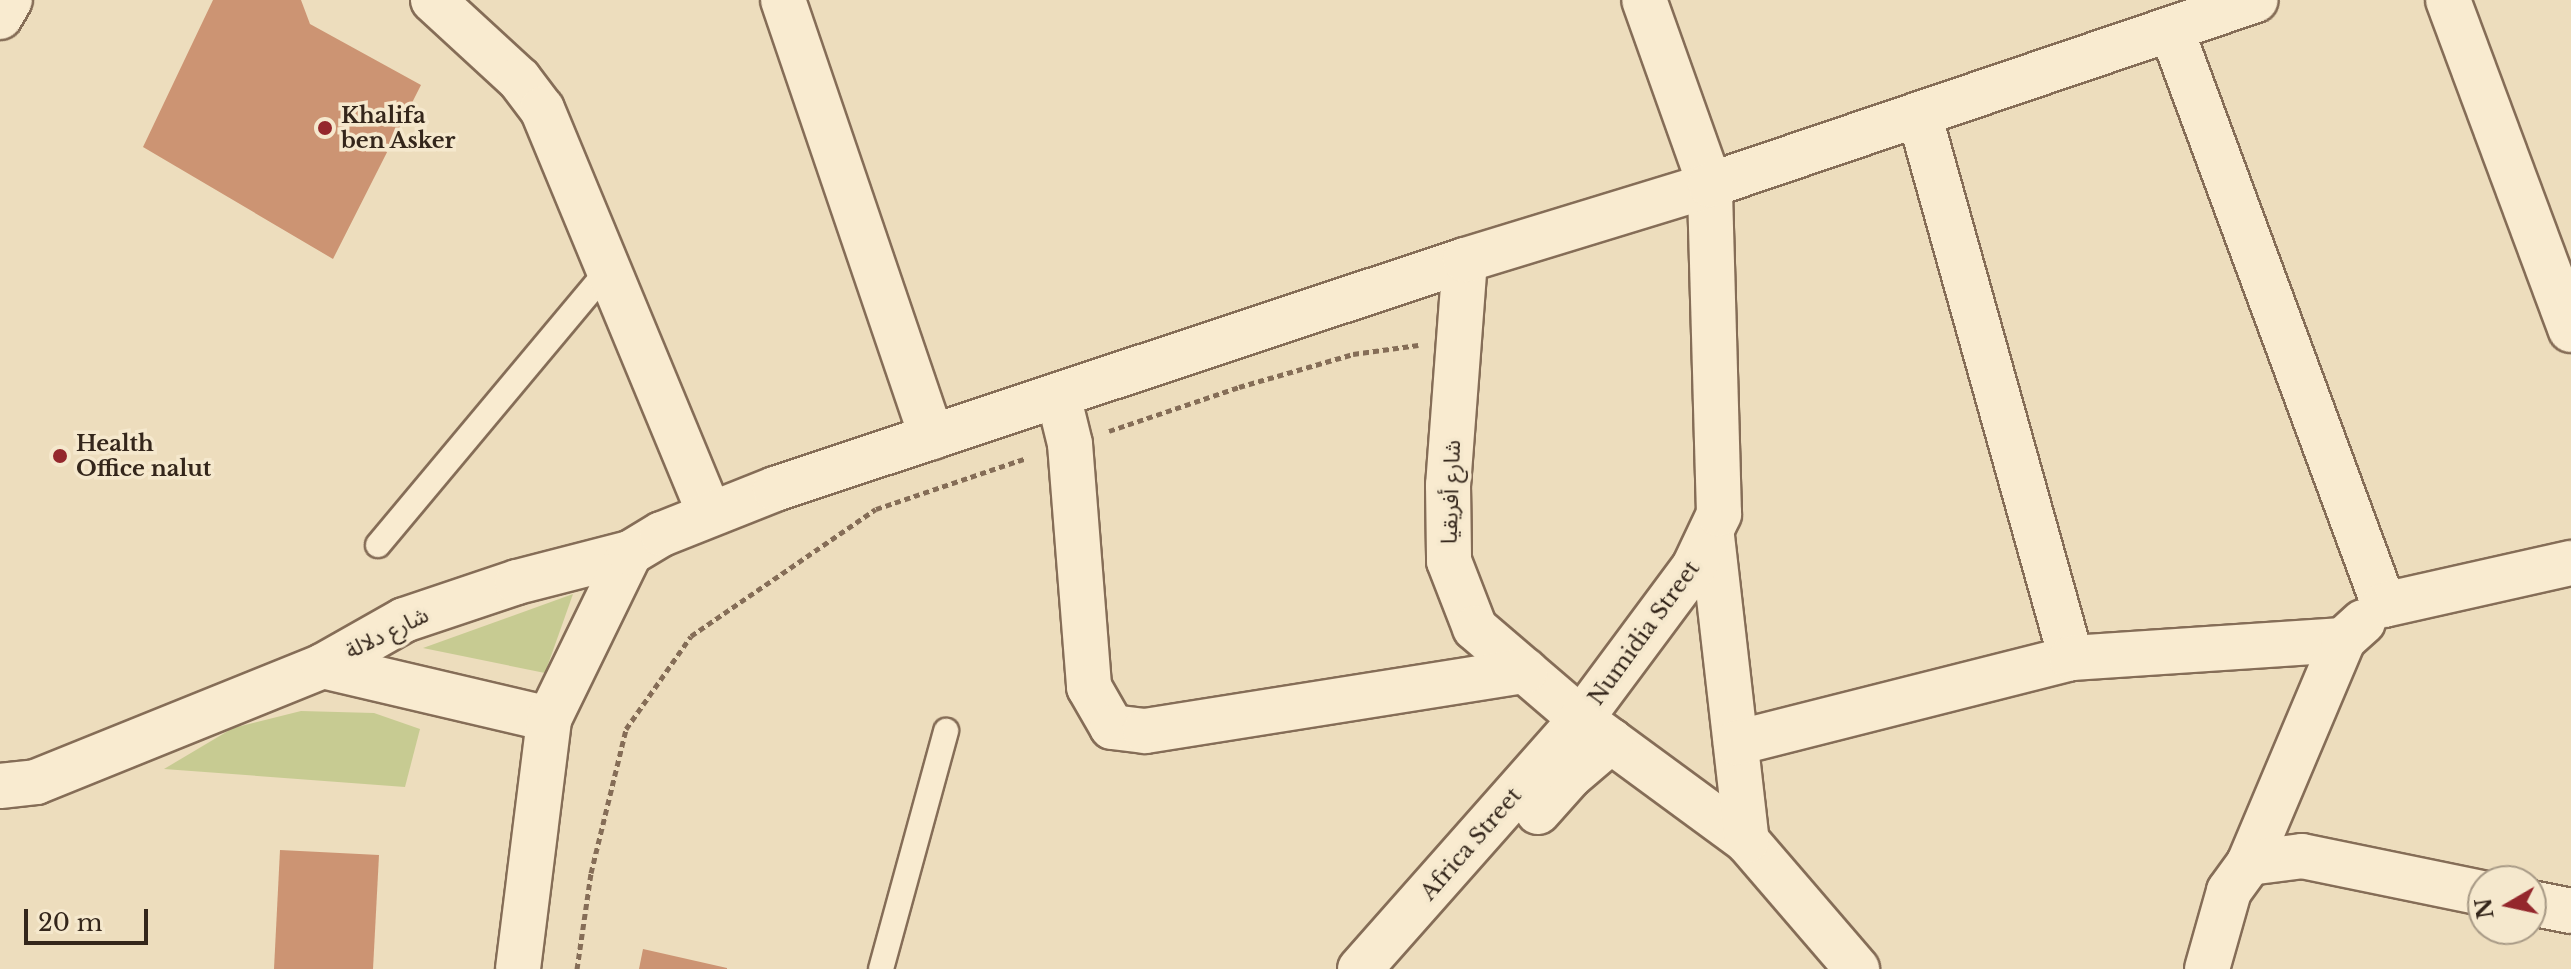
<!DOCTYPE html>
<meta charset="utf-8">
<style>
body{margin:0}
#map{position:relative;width:2571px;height:969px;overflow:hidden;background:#edddbd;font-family:"Libre Baskerville","Noto Sans Arabic",serif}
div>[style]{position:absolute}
.green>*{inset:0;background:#c7cb92}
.building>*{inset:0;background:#cc9473}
.path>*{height:5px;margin-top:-2.5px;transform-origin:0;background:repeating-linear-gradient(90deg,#856d57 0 6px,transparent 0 10px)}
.roads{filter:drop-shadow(2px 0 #856d57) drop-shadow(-2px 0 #856d57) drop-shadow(0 2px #856d57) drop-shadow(0 -2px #856d57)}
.lane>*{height:24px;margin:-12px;padding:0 12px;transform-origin:12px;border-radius:12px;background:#f9ebd0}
.street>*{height:44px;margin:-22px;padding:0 22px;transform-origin:22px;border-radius:22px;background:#f9ebd0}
.secondary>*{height:44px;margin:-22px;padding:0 22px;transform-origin:22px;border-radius:22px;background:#f9ebd0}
.dots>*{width:22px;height:22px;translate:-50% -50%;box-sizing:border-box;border:4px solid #f5e8cd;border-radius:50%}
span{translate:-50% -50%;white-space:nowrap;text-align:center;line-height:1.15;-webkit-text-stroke:7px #f5e8cd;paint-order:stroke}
.poi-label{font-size:22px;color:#34261b;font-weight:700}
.left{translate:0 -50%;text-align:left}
.street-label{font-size:22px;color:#34261b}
.north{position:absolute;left:2467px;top:865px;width:80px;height:80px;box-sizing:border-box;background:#f5e8cd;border:2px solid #a89a86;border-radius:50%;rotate:261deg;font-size:22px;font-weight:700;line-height:32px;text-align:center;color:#34261b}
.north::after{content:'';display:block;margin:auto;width:28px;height:36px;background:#94272c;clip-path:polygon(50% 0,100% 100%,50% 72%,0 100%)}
.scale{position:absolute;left:24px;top:909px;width:124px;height:36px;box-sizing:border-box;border:4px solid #34261b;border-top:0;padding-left:10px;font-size:24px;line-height:28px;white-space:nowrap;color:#34261b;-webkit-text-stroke:6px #f5e8cd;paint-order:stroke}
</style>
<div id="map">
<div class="green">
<div style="clip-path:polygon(573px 594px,545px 673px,423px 648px)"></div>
<div style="clip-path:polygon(301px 711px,374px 713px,420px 729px,405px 787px,164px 769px,233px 728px)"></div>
</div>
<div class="building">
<div style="clip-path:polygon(213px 0,301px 0,310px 24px,421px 85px,333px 259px,143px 147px)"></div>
<div style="clip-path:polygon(280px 850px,379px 855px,373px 969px,274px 969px)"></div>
<div style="clip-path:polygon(643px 949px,727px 968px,727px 969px,639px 969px)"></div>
</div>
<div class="path">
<div style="left:1109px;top:431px;width:137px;rotate:-18.7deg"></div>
<div style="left:1239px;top:387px;width:119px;rotate:-16.1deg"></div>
<div style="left:1353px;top:354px;width:66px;rotate:-7.9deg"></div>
<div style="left:577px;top:969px;width:97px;rotate:-81.7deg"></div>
<div style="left:591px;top:873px;width:148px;rotate:-76.3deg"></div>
<div style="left:626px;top:729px;width:113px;rotate:-55deg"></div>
<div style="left:691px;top:636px;width:224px;rotate:-34.5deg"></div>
<div style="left:876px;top:509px;width:159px;rotate:-18.7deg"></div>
</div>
<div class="roads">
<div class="lane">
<div style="left:378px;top:545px;width:359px;rotate:-50.1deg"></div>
<div style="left:881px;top:969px;width:247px;rotate:-74.7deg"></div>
</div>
<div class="street">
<div style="left:433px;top:0;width:117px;rotate:42.6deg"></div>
<div style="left:519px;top:79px;width:38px;rotate:53deg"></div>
<div style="left:542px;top:109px;width:437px;rotate:67.5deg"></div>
<div style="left:783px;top:0;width:462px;rotate:71.2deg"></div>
<div style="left:2448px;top:0;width:352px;rotate:69.6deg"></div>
<div style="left:0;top:17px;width:20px;rotate:-60deg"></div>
<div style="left:2171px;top:29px;width:614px;rotate:69.71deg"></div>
<div style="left:2384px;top:605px;width:192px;rotate:-12.7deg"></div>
<div style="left:1919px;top:114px;width:565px;rotate:74.39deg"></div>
<div style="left:1465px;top:260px;width:226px;rotate:94.3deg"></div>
<div style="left:1448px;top:485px;width:76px;rotate:89.2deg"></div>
<div style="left:1449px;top:561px;width:72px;rotate:68.8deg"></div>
<div style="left:1475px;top:628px;width:140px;rotate:40.6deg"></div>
<div style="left:1581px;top:719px;width:206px;rotate:36.3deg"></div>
<div style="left:1747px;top:841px;width:169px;rotate:49.3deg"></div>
<div style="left:1058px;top:395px;width:50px;rotate:76.2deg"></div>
<div style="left:1070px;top:444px;width:244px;rotate:85.5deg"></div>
<div style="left:1089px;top:687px;width:46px;rotate:60.1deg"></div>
<div style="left:1112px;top:727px;width:33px;rotate:7deg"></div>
<div style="left:1145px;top:731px;width:385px;rotate:-9deg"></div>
<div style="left:1712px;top:536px;width:307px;rotate:83.5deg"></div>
<div style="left:323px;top:666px;width:232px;rotate:13.2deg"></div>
<div style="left:1736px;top:743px;width:346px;rotate:-14.2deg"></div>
<div style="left:2071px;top:658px;width:273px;rotate:-3.8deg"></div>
<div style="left:0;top:786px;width:36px;rotate:-6deg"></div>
<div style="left:36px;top:782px;width:310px;rotate:-22deg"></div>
<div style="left:323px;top:666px;width:93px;rotate:-29.6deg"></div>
<div style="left:404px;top:620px;width:119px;rotate:-18.6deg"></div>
<div style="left:517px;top:582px;width:117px;rotate:-14.4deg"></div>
<div style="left:1538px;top:812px;width:48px;rotate:-48.4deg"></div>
<div style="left:1570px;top:776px;width:54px;rotate:-40.5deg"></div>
<div style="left:2249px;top:863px;width:242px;rotate:-67.1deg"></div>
<div style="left:2343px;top:640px;width:27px;rotate:-42deg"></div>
<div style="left:2531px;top:903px;width:41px;rotate:11.3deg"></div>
<div style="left:1360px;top:969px;width:334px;rotate:-48.5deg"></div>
<div style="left:1581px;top:719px;width:189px;rotate:-53.4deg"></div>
<div style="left:1694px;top:567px;width:59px;rotate:-64.7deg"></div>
<div style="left:1719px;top:514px;width:329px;rotate:-91.6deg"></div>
<div style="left:1710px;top:185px;width:196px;rotate:-109.6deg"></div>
<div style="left:2207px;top:969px;width:81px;rotate:-74.2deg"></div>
<div style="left:2229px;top:891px;width:34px;rotate:-54deg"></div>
<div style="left:2249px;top:863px;width:53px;rotate:-7.5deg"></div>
<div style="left:2302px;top:856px;width:185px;rotate:11.6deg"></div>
</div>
<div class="secondary">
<div style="left:518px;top:969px;width:252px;rotate:-82.9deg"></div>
<div style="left:549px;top:719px;width:185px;rotate:-64deg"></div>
<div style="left:630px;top:553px;width:37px;rotate:-31deg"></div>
<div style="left:662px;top:534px;width:122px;rotate:-21.7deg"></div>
<div style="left:775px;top:489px;width:727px;rotate:-18.36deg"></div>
<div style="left:1465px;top:260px;width:256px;rotate:-17deg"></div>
<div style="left:1710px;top:185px;width:576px;rotate:-18.72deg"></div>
</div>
</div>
<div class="dots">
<div style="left:325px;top:128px;background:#94272c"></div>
<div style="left:60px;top:456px;background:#94272c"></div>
</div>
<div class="poi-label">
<span class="left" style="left:341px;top:128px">Khalifa<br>ben Asker</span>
<span class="left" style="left:76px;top:456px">Health<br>Office nalut</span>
</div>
<div class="street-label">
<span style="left:1451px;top:492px;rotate:-88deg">شارع أفريقيا</span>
<span style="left:387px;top:633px;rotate:-26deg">شارع دلالة</span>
<span style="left:1644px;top:633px;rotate:-54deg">Numidia Street</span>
<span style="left:1471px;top:844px;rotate:-49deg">Africa Street</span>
</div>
<div class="north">N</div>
<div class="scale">20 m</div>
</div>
